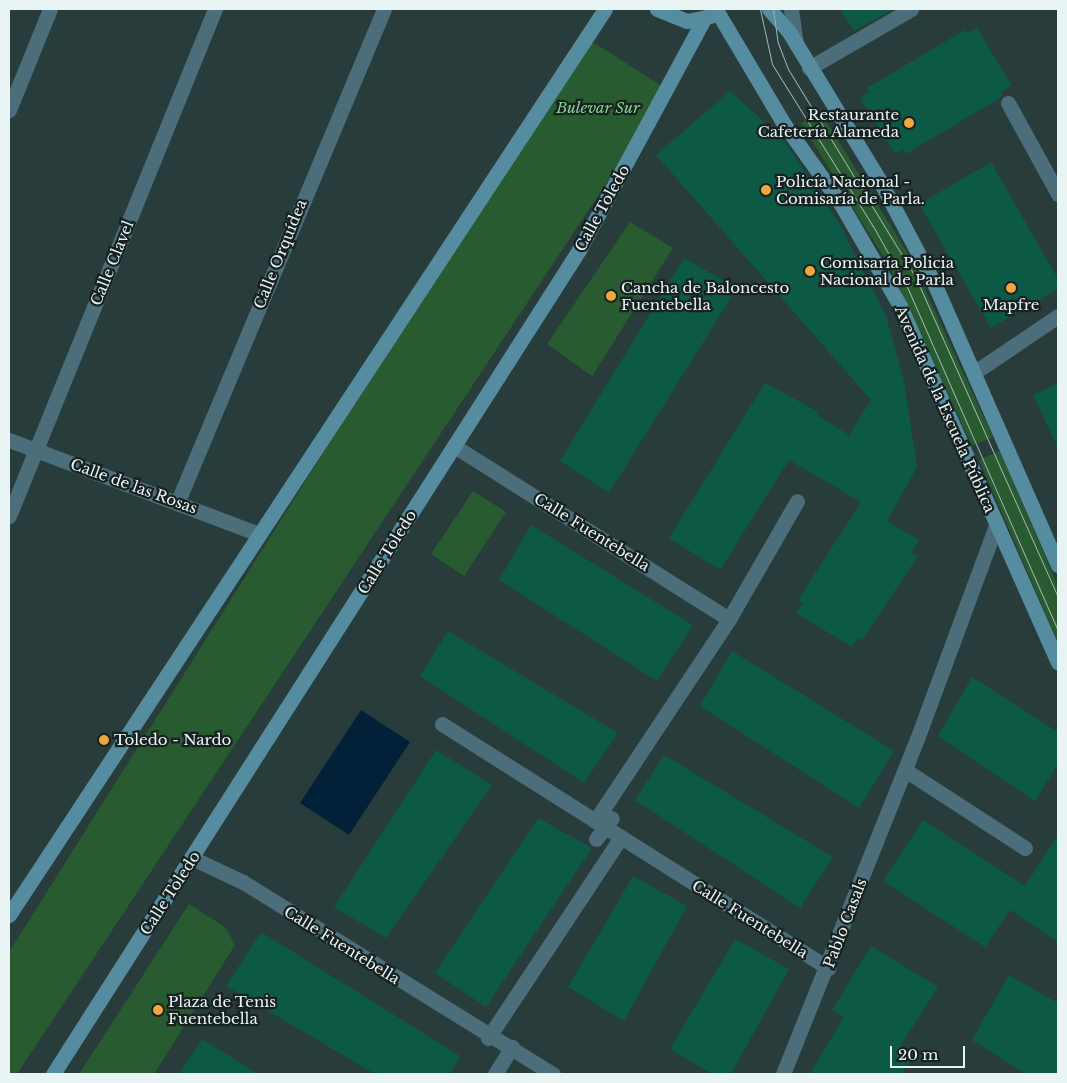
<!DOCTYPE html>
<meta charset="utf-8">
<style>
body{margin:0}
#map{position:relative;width:1067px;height:1083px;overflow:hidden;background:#283c3c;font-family:"Libre Baskerville",serif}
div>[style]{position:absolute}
.green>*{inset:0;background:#285b2f}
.water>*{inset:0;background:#022138}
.building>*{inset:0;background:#0c5946}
.street>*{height:15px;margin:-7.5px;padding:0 7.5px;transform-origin:7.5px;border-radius:7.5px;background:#4c6e7a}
.secondary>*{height:15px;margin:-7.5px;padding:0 7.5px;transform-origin:7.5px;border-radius:7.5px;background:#558c9f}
.tram>*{height:1px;margin:-0.5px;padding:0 0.5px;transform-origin:0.5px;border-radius:0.5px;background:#a2b1b1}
.dots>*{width:14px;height:14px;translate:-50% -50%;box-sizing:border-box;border:2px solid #182121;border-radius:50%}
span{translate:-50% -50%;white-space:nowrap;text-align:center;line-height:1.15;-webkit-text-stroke:4.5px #182121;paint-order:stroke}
.park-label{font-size:15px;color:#86d48e;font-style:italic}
.poi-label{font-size:15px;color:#e9f5f5}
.right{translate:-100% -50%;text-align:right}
.left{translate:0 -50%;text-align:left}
.street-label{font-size:15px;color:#e9f5f5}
.frame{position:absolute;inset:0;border:10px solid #e9f5f5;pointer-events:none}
.scale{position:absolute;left:890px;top:1046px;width:75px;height:22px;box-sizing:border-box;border:2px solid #e9f5f5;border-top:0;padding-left:6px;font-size:15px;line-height:18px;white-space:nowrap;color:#e9f5f5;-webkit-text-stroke:4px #182121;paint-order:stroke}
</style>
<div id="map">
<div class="green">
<div style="clip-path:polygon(585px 37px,668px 90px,17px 1074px,9px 1074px,9px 952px)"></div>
<div style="clip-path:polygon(820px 111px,910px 257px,993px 437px,972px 446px,889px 266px,801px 123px)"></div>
<div style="clip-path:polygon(630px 222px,673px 248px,592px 376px,547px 344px)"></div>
<div style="clip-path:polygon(1000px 451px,1058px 586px,1058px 643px,979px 460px)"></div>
<div style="clip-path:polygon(473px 491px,506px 512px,464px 576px,431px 554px)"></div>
<div style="clip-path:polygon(189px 904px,225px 927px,235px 945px,154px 1074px,79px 1074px)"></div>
</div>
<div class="water">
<div style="clip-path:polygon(361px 710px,410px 742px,349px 835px,300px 803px)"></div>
</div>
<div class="building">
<div style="clip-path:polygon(840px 9px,893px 9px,854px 31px)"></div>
<div style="clip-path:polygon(977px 28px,1012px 86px,1001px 92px,1003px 96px,906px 154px,903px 149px,895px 154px,860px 98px,870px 92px,867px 88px,931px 50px,965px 30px,967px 33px)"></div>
<div style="clip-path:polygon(730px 91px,784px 140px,840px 225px,886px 316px,904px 381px,917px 467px,887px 521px,919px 540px,911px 552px,918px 556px,862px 640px,858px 638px,852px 647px,796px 613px,803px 603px,798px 600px,861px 502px,789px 460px,720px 570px,669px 538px,765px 383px,819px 412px,817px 415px,849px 435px,871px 400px,656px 155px)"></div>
<div style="clip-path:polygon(991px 162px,1058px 279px,1058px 289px,991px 328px,919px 204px)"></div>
<div style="clip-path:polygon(684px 258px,737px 288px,609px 493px,560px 461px)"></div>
<div style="clip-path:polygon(1058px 383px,1058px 448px,1033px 395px)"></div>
<div style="clip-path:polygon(531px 525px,693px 625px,657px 681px,499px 580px)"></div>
<div style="clip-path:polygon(448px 631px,618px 733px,584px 783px,420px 676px)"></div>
<div style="clip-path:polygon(732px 651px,894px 751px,859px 808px,700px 706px)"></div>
<div style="clip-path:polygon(972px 677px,1058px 732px,1058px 764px,1035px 801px,938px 736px)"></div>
<div style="clip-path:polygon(436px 750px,492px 785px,386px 938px,334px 907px)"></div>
<div style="clip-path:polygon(664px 755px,833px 857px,800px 908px,635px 800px)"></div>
<div style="clip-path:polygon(538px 818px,592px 848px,486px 1007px,435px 973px)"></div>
<div style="clip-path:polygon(923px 820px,1025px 886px,1058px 835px,1058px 942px,1010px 910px,985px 947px,883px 881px)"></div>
<div style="clip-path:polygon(633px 876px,687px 906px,624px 1021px,568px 987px)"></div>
<div style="clip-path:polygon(261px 932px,460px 1056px,450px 1074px,375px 1074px,226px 986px)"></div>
<div style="clip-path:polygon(735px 939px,789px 969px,731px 1074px,712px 1074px,670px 1049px)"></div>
<div style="clip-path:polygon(871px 946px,938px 987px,896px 1053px,910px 1061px,902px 1074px,810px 1074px,844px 1017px,832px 1010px)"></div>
<div style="clip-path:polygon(1009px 975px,1058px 1003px,1058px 1074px,1026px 1074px,972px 1040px)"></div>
<div style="clip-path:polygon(202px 1039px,258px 1074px,179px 1074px)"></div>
</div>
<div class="street">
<div style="left:791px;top:9px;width:35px;rotate:82deg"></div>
<div style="left:809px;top:68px;width:118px;rotate:-30deg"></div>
<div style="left:1008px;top:103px;width:104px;rotate:61.2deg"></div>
<div style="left:9px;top:110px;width:109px;rotate:-67.9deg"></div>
<div style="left:975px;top:372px;width:100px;rotate:-34deg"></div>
<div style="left:9px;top:440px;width:267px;rotate:20.6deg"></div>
<div style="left:454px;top:446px;width:325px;rotate:32.2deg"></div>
<div style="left:178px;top:501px;width:533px;rotate:-67.28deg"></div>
<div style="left:9px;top:516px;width:547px;rotate:-67.89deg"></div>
<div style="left:442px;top:724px;width:457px;rotate:32.3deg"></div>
<div style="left:905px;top:770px;width:143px;rotate:33deg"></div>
<div style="left:595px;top:821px;width:242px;rotate:-56.4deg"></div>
<div style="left:729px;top:619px;width:136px;rotate:-60deg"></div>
<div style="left:596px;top:839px;width:26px;rotate:-53deg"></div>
<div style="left:192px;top:858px;width:56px;rotate:25.2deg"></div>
<div style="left:243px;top:882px;width:365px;rotate:31.8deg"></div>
<div style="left:488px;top:1038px;width:241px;rotate:-56.5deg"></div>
<div style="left:495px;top:1074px;width:32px;rotate:-58deg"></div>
<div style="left:783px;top:1074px;width:361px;rotate:-68.2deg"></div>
<div style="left:917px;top:739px;width:230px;rotate:-69.7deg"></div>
</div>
<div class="secondary">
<div style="left:657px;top:9px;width:32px;rotate:22deg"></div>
<div style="left:687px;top:21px;width:24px;rotate:-12deg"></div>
<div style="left:769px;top:9px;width:30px;rotate:49deg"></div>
<div style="left:789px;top:32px;width:177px;rotate:58.6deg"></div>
<div style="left:881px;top:183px;width:113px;rotate:62.1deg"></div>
<div style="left:934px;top:283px;width:308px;rotate:66.3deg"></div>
<div style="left:718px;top:13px;width:129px;rotate:59.3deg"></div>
<div style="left:784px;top:124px;width:95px;rotate:54.5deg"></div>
<div style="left:839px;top:201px;width:121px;rotate:59.8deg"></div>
<div style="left:900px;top:306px;width:390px;rotate:66.1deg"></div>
<div style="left:9px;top:915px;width:1084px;rotate:-56.66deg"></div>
<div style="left:53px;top:1074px;width:978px;rotate:-57.45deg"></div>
<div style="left:579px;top:250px;width:263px;rotate:-61.6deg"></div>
</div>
<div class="tram">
<div style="left:760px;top:9px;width:56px;rotate:77.7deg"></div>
<div style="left:772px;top:64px;width:191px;rotate:58.1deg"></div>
<div style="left:873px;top:226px;width:72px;rotate:60.9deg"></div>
<div style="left:908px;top:289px;width:373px;rotate:66.3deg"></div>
<div style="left:773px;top:9px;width:34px;rotate:82deg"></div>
<div style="left:778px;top:43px;width:28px;rotate:69deg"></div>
<div style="left:788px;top:69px;width:243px;rotate:58.5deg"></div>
<div style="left:915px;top:276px;width:351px;rotate:66deg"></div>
</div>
<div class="dots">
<div style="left:909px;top:123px;background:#efa73e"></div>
<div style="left:766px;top:190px;background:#efa73e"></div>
<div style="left:810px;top:271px;background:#efa73e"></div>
<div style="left:1011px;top:288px;background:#efa73e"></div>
<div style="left:611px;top:296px;background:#efa73e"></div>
<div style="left:104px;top:740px;background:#efa73e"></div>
<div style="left:158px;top:1010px;background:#efa73e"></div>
</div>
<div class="park-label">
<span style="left:598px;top:108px">Bulevar Sur</span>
</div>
<div class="poi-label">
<span class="right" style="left:899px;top:123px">Restaurante<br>Cafetería Alameda</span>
<span class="left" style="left:776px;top:190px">Policía Nacional -<br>Comisaría de Parla.</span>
<span class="left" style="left:820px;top:271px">Comisaría Policia<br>Nacional de Parla</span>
<span class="left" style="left:621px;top:296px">Cancha de Baloncesto<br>Fuentebella</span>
<span style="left:1011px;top:305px">Mapfre</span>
<span class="left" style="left:114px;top:740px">Toledo - Nardo</span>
<span class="left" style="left:168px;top:1010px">Plaza de Tenis<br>Fuentebella</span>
</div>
<div class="street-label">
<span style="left:602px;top:208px;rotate:-61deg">Calle Toledo</span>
<span style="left:280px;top:254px;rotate:-68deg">Calle Orquídea</span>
<span style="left:112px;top:263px;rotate:-68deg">Calle Clavel</span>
<span style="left:945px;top:409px;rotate:66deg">Avenida de la Escuela Pública</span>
<span style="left:134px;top:486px;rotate:20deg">Calle de las Rosas</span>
<span style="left:592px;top:532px;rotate:32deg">Calle Fuentebella</span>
<span style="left:387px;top:552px;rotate:-58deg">Calle Toledo</span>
<span style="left:170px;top:893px;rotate:-57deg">Calle Toledo</span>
<span style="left:750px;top:919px;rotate:32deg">Calle Fuentebella</span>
<span style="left:845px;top:923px;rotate:-69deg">Pablo Casals</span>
<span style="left:342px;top:945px;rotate:32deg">Calle Fuentebella</span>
</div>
<div class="frame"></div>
<div class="scale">20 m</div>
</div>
